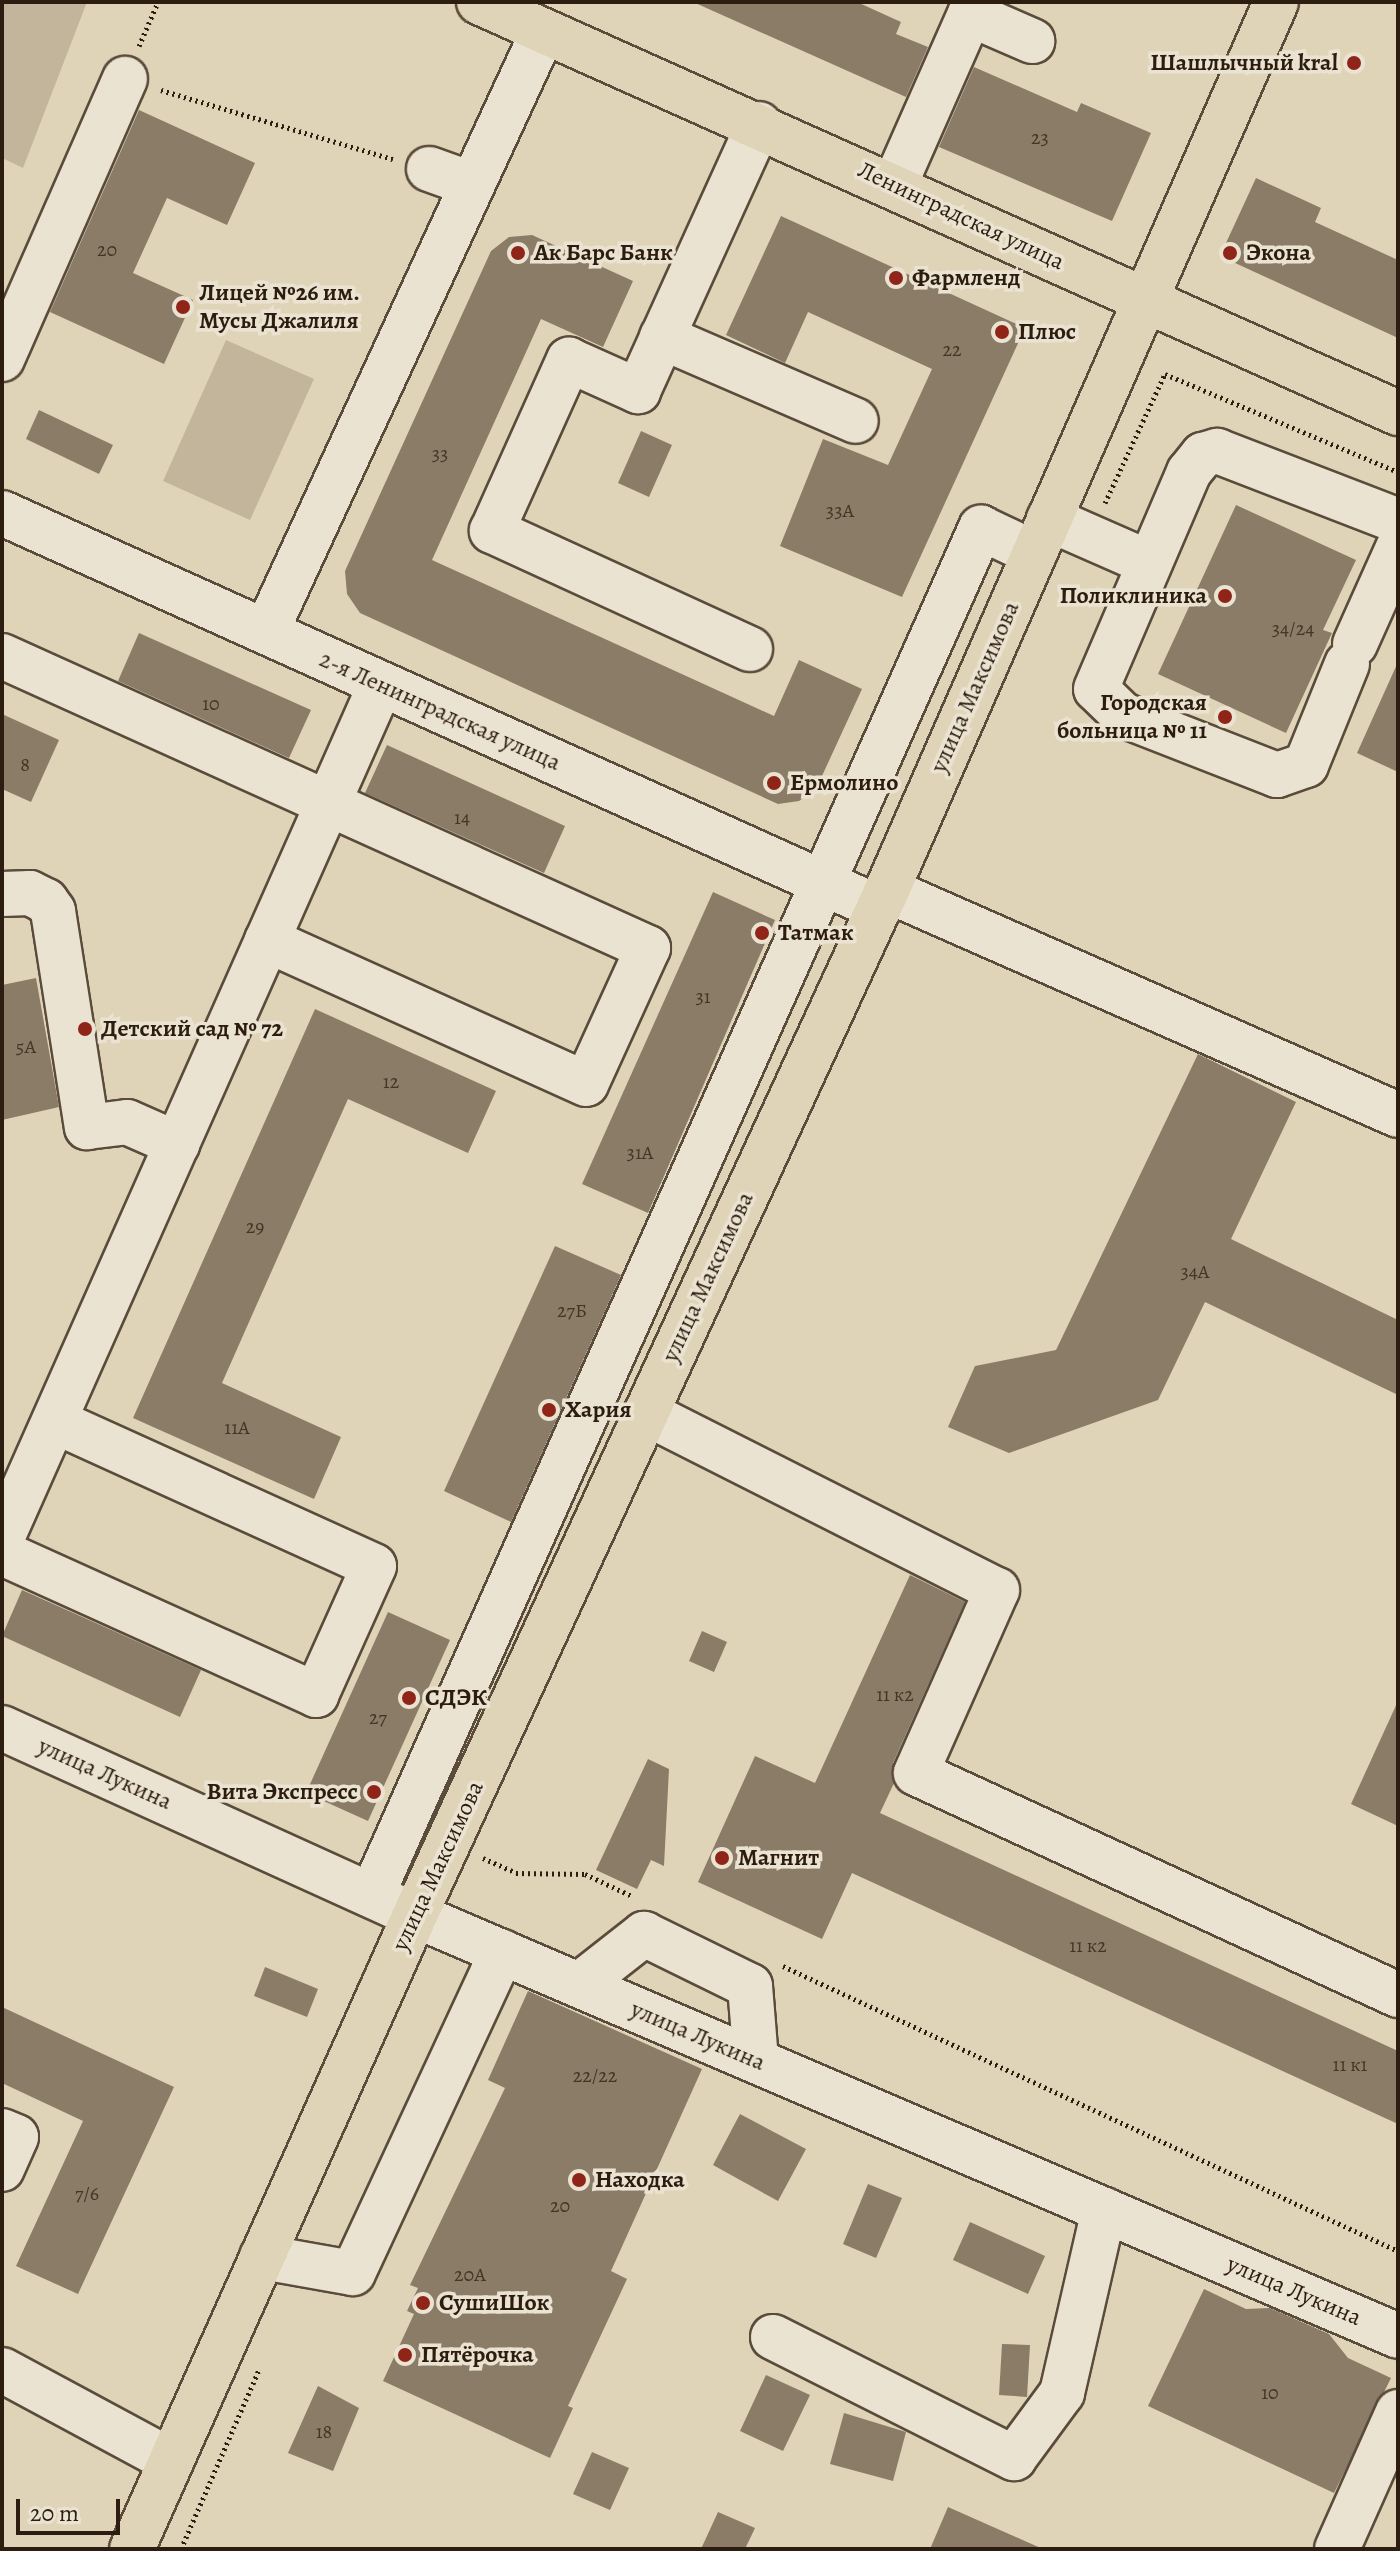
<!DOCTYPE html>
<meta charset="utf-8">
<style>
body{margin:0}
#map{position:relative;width:1400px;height:2551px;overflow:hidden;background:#e0d4b8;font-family:Alegreya,serif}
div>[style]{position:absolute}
.green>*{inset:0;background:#c2b59b}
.building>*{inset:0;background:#8a7c67}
.path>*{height:5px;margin-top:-2.5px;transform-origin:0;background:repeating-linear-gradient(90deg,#2d1d10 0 2px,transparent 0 6px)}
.roads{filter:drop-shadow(2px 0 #5a4b3a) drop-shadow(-2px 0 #5a4b3a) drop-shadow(0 2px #5a4b3a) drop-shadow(0 -2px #5a4b3a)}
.minor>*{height:44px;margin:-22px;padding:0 22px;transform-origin:22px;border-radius:22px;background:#ebe3d1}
.major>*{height:44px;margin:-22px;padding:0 22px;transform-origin:22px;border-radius:22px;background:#e0d4b8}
.dots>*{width:22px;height:22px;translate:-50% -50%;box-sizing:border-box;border:4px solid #ebe3d1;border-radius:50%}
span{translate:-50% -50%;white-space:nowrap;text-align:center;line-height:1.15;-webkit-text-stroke:7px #ebe3d1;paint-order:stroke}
.number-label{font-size:20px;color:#443526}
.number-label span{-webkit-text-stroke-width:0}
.poi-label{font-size:24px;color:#2d1d10;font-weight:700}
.right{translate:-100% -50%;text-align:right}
.left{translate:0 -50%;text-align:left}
.street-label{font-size:24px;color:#2d1d10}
.frame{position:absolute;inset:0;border:4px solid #2d1d10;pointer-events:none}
.scale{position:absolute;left:16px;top:2499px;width:104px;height:36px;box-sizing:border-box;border:4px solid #2d1d10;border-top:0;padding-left:10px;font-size:24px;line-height:28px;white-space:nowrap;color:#2d1d10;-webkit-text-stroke:6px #ebe3d1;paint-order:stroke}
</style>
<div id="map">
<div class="green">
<div style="clip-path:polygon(2px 2px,87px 2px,23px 168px,2px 158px)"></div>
<div style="clip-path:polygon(226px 340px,314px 379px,250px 520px,163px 481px)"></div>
</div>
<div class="building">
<div style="clip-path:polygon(693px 2px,857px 2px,901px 22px,896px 34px,928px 47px,906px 97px)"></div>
<div style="clip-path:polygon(974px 67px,1077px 112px,1081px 103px,1151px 133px,1112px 221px,939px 147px)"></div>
<div style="clip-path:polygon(139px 110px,255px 163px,227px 225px,167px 198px,133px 273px,193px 300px,164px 364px,50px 312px)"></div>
<div style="clip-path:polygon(1256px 178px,1321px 208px,1315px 222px,1398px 260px,1398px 338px,1220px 256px)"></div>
<div style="clip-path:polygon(781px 216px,1025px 328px,902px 597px,780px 546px,823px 439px,888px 465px,932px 369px,808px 312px,785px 363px,726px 335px)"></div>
<div style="clip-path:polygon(532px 235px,633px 281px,603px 347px,541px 319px,432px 560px,774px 716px,799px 660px,862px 689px,816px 789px,799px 801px,778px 804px,360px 613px,347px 594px,345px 571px,491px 251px,509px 237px)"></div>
<div style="clip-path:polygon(39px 410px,113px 445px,99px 474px,26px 439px)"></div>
<div style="clip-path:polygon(641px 431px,672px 445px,649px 497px,618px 483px)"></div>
<div style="clip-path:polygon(1236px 505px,1356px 560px,1323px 630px,1332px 633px,1286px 733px,1158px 674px)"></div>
<div style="clip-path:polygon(139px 633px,311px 710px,289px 758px,118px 681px)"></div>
<div style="clip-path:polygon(1398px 662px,1398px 772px,1357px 753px)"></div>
<div style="clip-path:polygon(2px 714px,59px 740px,31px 802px,2px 789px)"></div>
<div style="clip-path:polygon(387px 745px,565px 826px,544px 873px,365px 793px)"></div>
<div style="clip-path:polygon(713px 892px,775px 920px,648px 1213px,582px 1184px)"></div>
<div style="clip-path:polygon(36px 978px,59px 1107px,2px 1120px,2px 985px)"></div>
<div style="clip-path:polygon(315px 1009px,496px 1091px,468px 1153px,348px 1099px,222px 1383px,341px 1437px,314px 1499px,133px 1418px)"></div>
<div style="clip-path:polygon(1198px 1054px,1296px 1102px,1231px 1239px,1398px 1320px,1398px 1395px,1205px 1302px,1158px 1400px,1009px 1453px,948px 1427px,975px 1366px,1056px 1350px)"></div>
<div style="clip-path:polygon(555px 1246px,621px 1275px,511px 1522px,444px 1491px)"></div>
<div style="clip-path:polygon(910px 1575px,965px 1602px,893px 1763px,894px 1783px,880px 1813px,1398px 2051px,1398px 2124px,852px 1873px,822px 1939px,698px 1882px,755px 1756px,815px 1783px)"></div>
<div style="clip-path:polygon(22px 1590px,201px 1670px,180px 1717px,2px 1636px)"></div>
<div style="clip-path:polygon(388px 1612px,450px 1640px,368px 1821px,306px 1793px)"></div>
<div style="clip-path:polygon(702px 1631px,727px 1642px,714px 1672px,689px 1661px)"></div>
<div style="clip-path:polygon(1398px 1701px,1398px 1826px,1351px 1804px)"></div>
<div style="clip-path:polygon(648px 1759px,669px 1769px,664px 1866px,651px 1860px,637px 1889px,596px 1870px)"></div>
<div style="clip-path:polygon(265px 1967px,318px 1989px,307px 2017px,254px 1996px)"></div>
<div style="clip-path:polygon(528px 1991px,702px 2069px,611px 2271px,627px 2279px,568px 2406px,573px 2408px,550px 2458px,383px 2381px,414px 2314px,407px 2311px,418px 2288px,410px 2285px,505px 2088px,488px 2080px)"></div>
<div style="clip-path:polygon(2px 2007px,174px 2087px,78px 2294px,16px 2266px,83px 2121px,2px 2083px)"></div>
<div style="clip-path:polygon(740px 2114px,806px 2149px,778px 2201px,713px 2165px)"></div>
<div style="clip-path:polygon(868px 2184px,902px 2198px,876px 2258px,843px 2244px)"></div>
<div style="clip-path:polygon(970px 2222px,1045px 2256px,1028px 2294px,953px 2260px)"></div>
<div style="clip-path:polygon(1204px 2289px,1246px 2309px,1270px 2308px,1329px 2334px,1348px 2358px,1391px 2378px,1334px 2493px,1148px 2406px)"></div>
<div style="clip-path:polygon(1002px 2344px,1030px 2345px,1027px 2397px,999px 2395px)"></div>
<div style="clip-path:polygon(766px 2375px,810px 2395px,783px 2451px,740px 2431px)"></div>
<div style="clip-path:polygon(318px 2386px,359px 2408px,333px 2471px,288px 2453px)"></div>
<div style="clip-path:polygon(844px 2413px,906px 2432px,893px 2481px,830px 2464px)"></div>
<div style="clip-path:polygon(592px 2452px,629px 2468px,610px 2510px,573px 2494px)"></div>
<div style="clip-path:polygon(948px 2507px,1043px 2549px,930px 2549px)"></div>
<div style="clip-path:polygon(718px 2512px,755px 2528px,745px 2549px,701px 2549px)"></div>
</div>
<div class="path">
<div style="left:139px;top:46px;width:48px;rotate:-66.6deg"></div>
<div style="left:161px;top:90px;width:242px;rotate:16.6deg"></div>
<div style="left:1105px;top:503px;width:142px;rotate:-65.1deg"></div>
<div style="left:1165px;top:374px;width:253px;rotate:22.8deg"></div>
<div style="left:483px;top:1858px;width:36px;rotate:24deg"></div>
<div style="left:516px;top:1873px;width:69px;rotate:0.8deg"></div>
<div style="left:585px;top:1874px;width:52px;rotate:25.1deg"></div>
<div style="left:783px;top:1966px;width:678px;rotate:24.86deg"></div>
<div style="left:181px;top:2549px;width:195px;rotate:-66.5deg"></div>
</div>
<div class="roads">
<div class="minor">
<div style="left:429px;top:169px;width:45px;rotate:19.7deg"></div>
<div style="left:895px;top:184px;width:186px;rotate:-66.2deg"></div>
<div style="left:970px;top:14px;width:68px;rotate:23.5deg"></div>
<div style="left:662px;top:337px;width:211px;rotate:23.4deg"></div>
<div style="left:2px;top:359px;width:306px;rotate:-66.3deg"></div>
<div style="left:2px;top:513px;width:962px;rotate:24.25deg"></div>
<div style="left:1049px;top:519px;width:109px;rotate:23.7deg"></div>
<div style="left:266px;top:632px;width:661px;rotate:-65.22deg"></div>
<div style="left:1355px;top:644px;width:105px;rotate:-65.9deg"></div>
<div style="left:750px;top:649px;width:284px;rotate:-155.4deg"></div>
<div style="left:492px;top:531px;width:188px;rotate:-65.8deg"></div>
<div style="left:569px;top:360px;width:76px;rotate:24.2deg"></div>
<div style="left:638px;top:391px;width:293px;rotate:-65.6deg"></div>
<div style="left:2px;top:656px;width:709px;rotate:24.32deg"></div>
<div style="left:648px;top:948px;width:149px;rotate:114.5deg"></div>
<div style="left:586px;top:1084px;width:350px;rotate:-155.7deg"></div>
<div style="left:1347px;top:664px;width:109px;rotate:112.1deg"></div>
<div style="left:1306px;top:765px;width:31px;rotate:161deg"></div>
<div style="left:1277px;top:775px;width:165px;rotate:-158.7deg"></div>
<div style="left:1123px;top:715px;width:37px;rotate:-136deg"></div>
<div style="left:1096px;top:689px;width:236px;rotate:-66.8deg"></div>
<div style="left:1189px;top:472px;width:22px;rotate:-51deg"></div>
<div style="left:1203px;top:455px;width:15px;rotate:-16deg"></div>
<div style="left:1217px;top:451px;width:194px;rotate:21.1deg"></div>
<div style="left:887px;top:890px;width:558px;rotate:23.76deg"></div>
<div style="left:2px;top:894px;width:28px;rotate:-2deg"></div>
<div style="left:30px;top:893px;width:18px;rotate:27deg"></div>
<div style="left:46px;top:901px;width:12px;rotate:55deg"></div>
<div style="left:53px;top:911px;width:219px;rotate:81.1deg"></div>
<div style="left:87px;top:1127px;width:40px;rotate:-7.1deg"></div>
<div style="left:127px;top:1122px;width:55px;rotate:23.7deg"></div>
<div style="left:646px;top:1413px;width:393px;rotate:26.8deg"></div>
<div style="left:997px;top:1590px;width:200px;rotate:113.9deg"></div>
<div style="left:916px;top:1773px;width:531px;rotate:24.73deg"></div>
<div style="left:2px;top:1538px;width:934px;rotate:-66.07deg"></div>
<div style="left:2px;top:1553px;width:345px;rotate:24.3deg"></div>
<div style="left:316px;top:1695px;width:141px;rotate:-65.8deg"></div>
<div style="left:374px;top:1566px;width:351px;rotate:-155.6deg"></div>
<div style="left:2px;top:1728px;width:453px;rotate:24.4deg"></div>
<div style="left:415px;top:1915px;width:1069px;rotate:23.18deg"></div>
<div style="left:372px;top:1895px;width:1497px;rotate:-65.99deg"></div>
<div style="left:981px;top:528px;width:59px;rotate:25.3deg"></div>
<div style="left:579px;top:1985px;width:83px;rotate:-38.1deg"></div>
<div style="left:644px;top:1934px;width:118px;rotate:26.1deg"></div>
<div style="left:750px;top:1986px;width:75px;rotate:85.4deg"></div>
<div style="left:2px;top:2131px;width:15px;rotate:23deg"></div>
<div style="left:16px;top:2137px;width:35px;rotate:114deg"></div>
<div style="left:262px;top:2257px;width:92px;rotate:10deg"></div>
<div style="left:353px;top:2273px;width:354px;rotate:-65.1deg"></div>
<div style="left:773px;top:2337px;width:270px;rotate:26.7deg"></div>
<div style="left:1014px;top:2458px;width:81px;rotate:-53.6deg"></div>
<div style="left:1062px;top:2393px;width:188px;rotate:-77.1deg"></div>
<div style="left:2px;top:2370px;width:192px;rotate:28.3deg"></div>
<div style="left:1337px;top:2549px;width:150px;rotate:-66deg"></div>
</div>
<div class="major">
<div style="left:479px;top:2px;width:1007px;rotate:24.1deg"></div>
<div style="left:132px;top:2549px;width:694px;rotate:-65.95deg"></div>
<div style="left:415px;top:1915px;width:1128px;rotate:-65.27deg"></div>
<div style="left:887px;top:890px;width:969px;rotate:-66.34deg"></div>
</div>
</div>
<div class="dots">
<div style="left:1354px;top:63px;background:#8f2418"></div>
<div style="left:518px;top:253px;background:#8f2418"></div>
<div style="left:1230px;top:253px;background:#8f2418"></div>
<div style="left:896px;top:278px;background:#8f2418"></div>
<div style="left:183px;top:307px;background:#8f2418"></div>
<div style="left:1002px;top:332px;background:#8f2418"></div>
<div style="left:1225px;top:596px;background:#8f2418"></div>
<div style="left:1225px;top:717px;background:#8f2418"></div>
<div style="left:774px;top:783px;background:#8f2418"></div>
<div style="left:762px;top:933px;background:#8f2418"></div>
<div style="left:85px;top:1029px;background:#8f2418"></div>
<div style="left:549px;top:1410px;background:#8f2418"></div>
<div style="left:409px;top:1698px;background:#8f2418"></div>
<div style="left:374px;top:1792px;background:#8f2418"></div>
<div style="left:722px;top:1858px;background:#8f2418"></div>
<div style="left:579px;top:2180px;background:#8f2418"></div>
<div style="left:423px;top:2303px;background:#8f2418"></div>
<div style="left:405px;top:2355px;background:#8f2418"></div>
</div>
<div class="number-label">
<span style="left:1040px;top:137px">23</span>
<span style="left:107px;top:249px">20</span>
<span style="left:952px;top:349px">22</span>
<span style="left:440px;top:453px">33</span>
<span style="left:840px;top:510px">33А</span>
<span style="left:1293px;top:628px">34/24</span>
<span style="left:211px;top:703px">10</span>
<span style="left:25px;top:764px">8</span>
<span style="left:462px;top:817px">14</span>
<span style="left:703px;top:996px">31</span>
<span style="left:26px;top:1046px">5А</span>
<span style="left:391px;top:1081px">12</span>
<span style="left:640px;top:1152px">31А</span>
<span style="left:255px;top:1226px">29</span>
<span style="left:1195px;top:1271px">34А</span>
<span style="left:572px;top:1310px">27Б</span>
<span style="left:237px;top:1427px">11А</span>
<span style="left:895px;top:1694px">11 к2</span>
<span style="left:378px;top:1717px">27</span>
<span style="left:1088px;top:1945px">11 к2</span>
<span style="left:1350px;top:2064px">11 к1</span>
<span style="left:595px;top:2075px">22/22</span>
<span style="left:87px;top:2193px">7/6</span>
<span style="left:560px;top:2205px">20</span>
<span style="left:470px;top:2274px">20А</span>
<span style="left:1270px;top:2392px">10</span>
<span style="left:324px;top:2431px">18</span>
</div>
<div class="poi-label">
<span class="right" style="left:1338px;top:63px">Шашлычный kral</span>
<span class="left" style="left:534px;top:253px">Ак Барс Банк</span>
<span class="left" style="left:1246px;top:253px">Экона</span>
<span class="left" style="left:912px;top:278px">Фармленд</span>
<span class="left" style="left:199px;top:307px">Лицей №26 им.<br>Мусы Джалиля</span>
<span class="left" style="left:1018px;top:332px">Плюс</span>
<span class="right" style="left:1207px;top:596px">Поликлиника</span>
<span class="right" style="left:1207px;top:717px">Городская<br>больница № 11</span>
<span class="left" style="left:790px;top:783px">Ермолино</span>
<span class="left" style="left:778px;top:933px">Татмак</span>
<span class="left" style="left:101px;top:1029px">Детский сад № 72</span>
<span class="left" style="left:565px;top:1410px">Хария</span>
<span class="left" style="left:425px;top:1698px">СДЭК</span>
<span class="right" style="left:358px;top:1792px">Вита Экспресс</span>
<span class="left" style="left:738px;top:1858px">Магнит</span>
<span class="left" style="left:595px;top:2180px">Находка</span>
<span class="left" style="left:439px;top:2303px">СушиШок</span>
<span class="left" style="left:421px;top:2355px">Пятёрочка</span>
</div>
<div class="street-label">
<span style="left:961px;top:216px;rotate:25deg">Ленинградская улица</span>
<span style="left:975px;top:687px;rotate:-66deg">улица Максимова</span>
<span style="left:440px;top:711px;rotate:24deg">2-я Ленинградская улица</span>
<span style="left:708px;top:1277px;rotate:-65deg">улица Максимова</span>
<span style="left:105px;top:1774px;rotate:24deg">улица Лукина</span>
<span style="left:438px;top:1866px;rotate:-65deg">улица Максимова</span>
<span style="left:698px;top:2036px;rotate:23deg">улица Лукина</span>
<span style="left:1294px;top:2291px;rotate:23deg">улица Лукина</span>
</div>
<div class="frame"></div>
<div class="scale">20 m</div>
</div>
